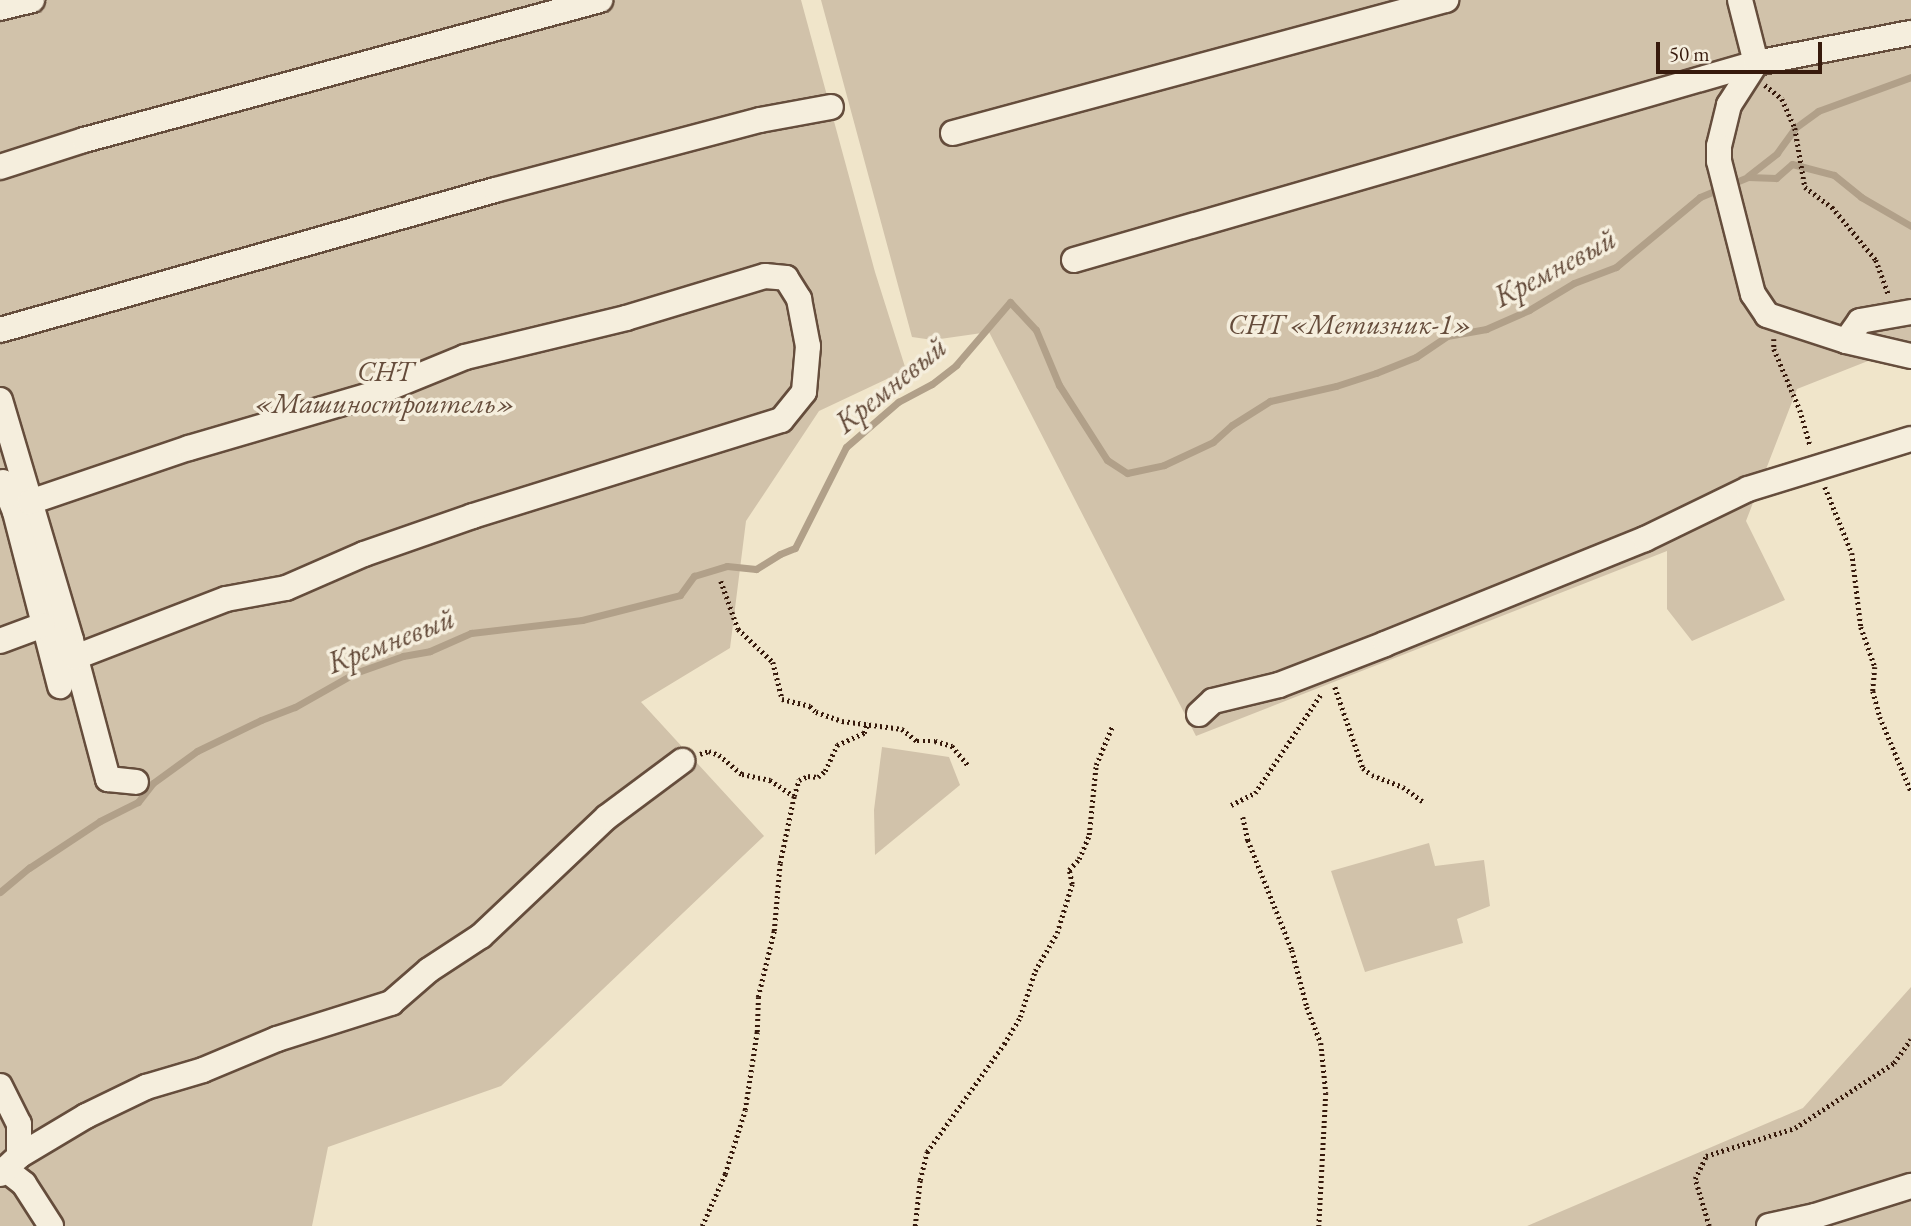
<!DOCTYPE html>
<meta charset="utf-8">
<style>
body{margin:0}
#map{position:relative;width:1911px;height:1226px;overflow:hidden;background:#f0e5ca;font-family:"EB Garamond",serif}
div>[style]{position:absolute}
.green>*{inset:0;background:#d1c2aa}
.stream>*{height:7px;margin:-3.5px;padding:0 3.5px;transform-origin:3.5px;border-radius:3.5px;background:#b1a089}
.path>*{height:4.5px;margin-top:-2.25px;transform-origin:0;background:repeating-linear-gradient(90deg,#371a0c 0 2px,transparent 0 5.5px)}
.roads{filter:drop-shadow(2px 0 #654d3c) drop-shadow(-2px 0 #654d3c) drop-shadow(0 2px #654d3c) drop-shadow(0 -2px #654d3c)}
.minor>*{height:24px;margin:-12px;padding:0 12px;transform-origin:12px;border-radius:12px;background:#f5eedd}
span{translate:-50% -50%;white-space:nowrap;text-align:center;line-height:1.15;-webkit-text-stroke:7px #f5eedd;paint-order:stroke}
.park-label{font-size:28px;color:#654c3b;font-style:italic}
.water-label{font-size:30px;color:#624938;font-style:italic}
.scale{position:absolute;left:1656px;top:42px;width:166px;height:32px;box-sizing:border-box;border:4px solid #371a0c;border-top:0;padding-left:9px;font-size:21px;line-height:24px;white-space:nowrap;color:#371a0c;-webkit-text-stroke:5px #f5eedd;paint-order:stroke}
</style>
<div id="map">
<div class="green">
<div style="clip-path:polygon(0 0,801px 0,875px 272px,906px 370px,819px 411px,746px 521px,730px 648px,641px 702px,764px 836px,501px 1086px,328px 1147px,312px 1226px,0 1226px)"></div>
<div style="clip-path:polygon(821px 0,1911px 0,1911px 344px,1797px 389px,1746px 521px,1785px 600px,1692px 641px,1667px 609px,1667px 551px,1196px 736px,989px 332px,933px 340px,912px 337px)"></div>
<div style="clip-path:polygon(882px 747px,949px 757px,960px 785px,875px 855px,874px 810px)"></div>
<div style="clip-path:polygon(1429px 843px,1435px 866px,1484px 860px,1490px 906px,1457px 919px,1463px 943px,1365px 972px,1331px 871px)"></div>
<div style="clip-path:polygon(1911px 987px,1911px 1226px,1527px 1226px,1803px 1108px)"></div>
</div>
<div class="stream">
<div style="left:1748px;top:176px;width:37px;rotate:-38deg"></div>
<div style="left:1777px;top:153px;width:31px;rotate:-54deg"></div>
<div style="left:1795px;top:128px;width:29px;rotate:-36deg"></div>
<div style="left:1818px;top:111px;width:99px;rotate:-20.1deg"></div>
<div style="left:0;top:892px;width:38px;rotate:-40deg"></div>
<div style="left:29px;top:868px;width:85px;rotate:-33.5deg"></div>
<div style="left:100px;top:821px;width:42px;rotate:-26.6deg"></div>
<div style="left:138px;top:802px;width:24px;rotate:-52deg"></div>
<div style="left:153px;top:783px;width:54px;rotate:-36deg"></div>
<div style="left:197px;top:751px;width:71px;rotate:-25.8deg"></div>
<div style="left:261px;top:720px;width:36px;rotate:-21deg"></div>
<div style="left:295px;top:707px;width:69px;rotate:-29.5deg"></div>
<div style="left:355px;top:673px;width:51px;rotate:-19.5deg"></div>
<div style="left:403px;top:656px;width:27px;rotate:-10deg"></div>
<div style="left:430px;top:651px;width:45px;rotate:-23.7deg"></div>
<div style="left:471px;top:633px;width:112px;rotate:-6.7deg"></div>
<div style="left:582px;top:620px;width:101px;rotate:-14.3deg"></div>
<div style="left:680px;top:595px;width:24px;rotate:-54deg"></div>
<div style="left:694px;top:576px;width:34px;rotate:-17deg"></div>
<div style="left:727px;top:566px;width:29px;rotate:6deg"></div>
<div style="left:756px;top:569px;width:28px;rotate:-32deg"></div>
<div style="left:780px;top:554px;width:16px;rotate:-22deg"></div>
<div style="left:795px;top:548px;width:113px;rotate:-63.2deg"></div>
<div style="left:846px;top:447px;width:69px;rotate:-40.9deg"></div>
<div style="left:898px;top:402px;width:38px;rotate:-28deg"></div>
<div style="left:932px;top:384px;width:31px;rotate:-38deg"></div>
<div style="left:956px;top:365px;width:83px;rotate:-49.4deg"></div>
<div style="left:1010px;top:302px;width:38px;rotate:47deg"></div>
<div style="left:1036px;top:330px;width:60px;rotate:67.3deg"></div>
<div style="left:1059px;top:385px;width:89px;rotate:57.4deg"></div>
<div style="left:1107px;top:460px;width:24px;rotate:33deg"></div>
<div style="left:1127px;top:473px;width:38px;rotate:-12deg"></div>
<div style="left:1164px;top:465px;width:54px;rotate:-25.1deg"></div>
<div style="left:1213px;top:442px;width:25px;rotate:-42deg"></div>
<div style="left:1232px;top:425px;width:45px;rotate:-32.3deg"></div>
<div style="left:1270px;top:401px;width:68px;rotate:-12.8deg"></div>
<div style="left:1336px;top:386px;width:42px;rotate:-18deg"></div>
<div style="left:1376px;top:373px;width:43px;rotate:-21.8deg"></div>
<div style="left:1416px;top:357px;width:37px;rotate:-34deg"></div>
<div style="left:1447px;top:336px;width:40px;rotate:-10deg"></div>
<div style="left:1486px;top:329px;width:47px;rotate:-23.8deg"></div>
<div style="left:1529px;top:310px;width:52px;rotate:-31deg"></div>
<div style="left:1574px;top:283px;width:45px;rotate:-20.9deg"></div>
<div style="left:1616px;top:267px;width:109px;rotate:-39.8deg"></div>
<div style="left:1700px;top:197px;width:52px;rotate:-22.6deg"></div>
<div style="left:1748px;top:177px;width:28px;rotate:2deg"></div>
<div style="left:1776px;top:178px;width:21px;rotate:-41deg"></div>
<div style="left:1792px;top:164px;width:43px;rotate:14.7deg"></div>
<div style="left:1834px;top:175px;width:35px;rotate:39deg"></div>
<div style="left:1861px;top:197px;width:58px;rotate:30.1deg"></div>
</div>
<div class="path">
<div style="left:1765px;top:85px;width:22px;rotate:39deg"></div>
<div style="left:1782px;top:99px;width:32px;rotate:66deg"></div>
<div style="left:1795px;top:128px;width:60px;rotate:80.4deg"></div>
<div style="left:1805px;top:187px;width:34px;rotate:37deg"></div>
<div style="left:1832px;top:207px;width:69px;rotate:50.3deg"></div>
<div style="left:1876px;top:260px;width:37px;rotate:70deg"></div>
<div style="left:1774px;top:339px;width:10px;rotate:90deg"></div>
<div style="left:1774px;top:349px;width:66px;rotate:66.9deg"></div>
<div style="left:1800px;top:410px;width:37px;rotate:74deg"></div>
<div style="left:1825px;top:487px;width:71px;rotate:67.8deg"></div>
<div style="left:1852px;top:553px;width:75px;rotate:83.1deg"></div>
<div style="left:1861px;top:627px;width:42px;rotate:70.7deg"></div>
<div style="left:1875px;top:667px;width:24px;rotate:95deg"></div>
<div style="left:1873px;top:691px;width:27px;rotate:75deg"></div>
<div style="left:1880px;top:717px;width:80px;rotate:67.3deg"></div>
<div style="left:721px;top:581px;width:51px;rotate:70.5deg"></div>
<div style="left:738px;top:629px;width:48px;rotate:43.3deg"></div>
<div style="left:773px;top:662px;width:38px;rotate:76deg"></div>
<div style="left:782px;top:699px;width:29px;rotate:14deg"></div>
<div style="left:810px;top:706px;width:8px;rotate:45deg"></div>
<div style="left:816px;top:712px;width:28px;rotate:19deg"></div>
<div style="left:842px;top:721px;width:61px;rotate:7.6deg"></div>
<div style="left:902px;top:729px;width:19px;rotate:39deg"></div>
<div style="left:917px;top:741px;width:18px"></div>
<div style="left:935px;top:741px;width:18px;rotate:16deg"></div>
<div style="left:952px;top:746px;width:25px;rotate:50deg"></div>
<div style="left:1335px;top:687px;width:86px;rotate:70.9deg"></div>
<div style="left:1363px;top:768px;width:11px;rotate:38deg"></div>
<div style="left:1372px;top:775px;width:33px;rotate:21deg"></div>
<div style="left:1403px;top:787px;width:26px;rotate:36deg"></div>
<div style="left:700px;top:754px;width:9px;rotate:-18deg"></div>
<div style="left:709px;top:751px;width:11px;rotate:22deg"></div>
<div style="left:719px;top:755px;width:30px;rotate:40deg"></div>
<div style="left:742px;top:774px;width:29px;rotate:12deg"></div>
<div style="left:770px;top:780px;width:29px;rotate:34deg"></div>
<div style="left:794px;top:796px;width:17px;rotate:-73deg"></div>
<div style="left:799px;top:780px;width:10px;rotate:-24deg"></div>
<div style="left:808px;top:776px;width:10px;rotate:6deg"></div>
<div style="left:818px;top:777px;width:9px;rotate:-41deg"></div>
<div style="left:825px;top:771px;width:29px;rotate:-65deg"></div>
<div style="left:837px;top:745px;width:30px;rotate:-24deg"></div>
<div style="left:864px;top:733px;width:11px;rotate:-68deg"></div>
<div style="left:1231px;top:805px;width:27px;rotate:-27deg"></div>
<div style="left:1255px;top:793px;width:119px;rotate:-56.3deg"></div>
<div style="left:1243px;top:817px;width:24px;rotate:78deg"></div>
<div style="left:1248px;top:840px;width:118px;rotate:68.2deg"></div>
<div style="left:1292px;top:950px;width:59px;rotate:75.3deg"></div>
<div style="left:1307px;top:1007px;width:39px;rotate:69deg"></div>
<div style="left:1321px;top:1043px;width:50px;rotate:84.3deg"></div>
<div style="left:1326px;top:1093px;width:133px;rotate:93deg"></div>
<div style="left:702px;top:1226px;width:57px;rotate:-66.1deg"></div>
<div style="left:725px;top:1174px;width:67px;rotate:-72.6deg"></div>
<div style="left:745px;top:1110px;width:79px;rotate:-81.3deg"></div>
<div style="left:757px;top:1032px;width:35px;rotate:-88deg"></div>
<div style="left:758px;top:997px;width:68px;rotate:-76.4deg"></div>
<div style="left:774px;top:931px;width:68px;rotate:-85deg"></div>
<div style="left:780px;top:863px;width:68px;rotate:-78.2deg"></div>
<div style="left:915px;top:1226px;width:46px;rotate:-83.8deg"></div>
<div style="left:920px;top:1180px;width:29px;rotate:-76deg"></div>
<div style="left:927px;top:1152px;width:133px;rotate:-54.5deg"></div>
<div style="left:1004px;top:1044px;width:31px;rotate:-59deg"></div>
<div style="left:1020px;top:1017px;width:48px;rotate:-71.9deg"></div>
<div style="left:1035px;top:971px;width:44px;rotate:-59.9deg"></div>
<div style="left:1057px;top:933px;width:51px;rotate:-73deg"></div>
<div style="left:1072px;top:884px;width:14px;rotate:-102deg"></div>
<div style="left:1069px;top:870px;width:15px;rotate:-48deg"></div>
<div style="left:1079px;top:859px;width:26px;rotate:-67deg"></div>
<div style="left:1089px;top:835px;width:70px;rotate:-84.3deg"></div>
<div style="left:1096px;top:765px;width:41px;rotate:-67.2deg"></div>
<div style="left:1709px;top:1226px;width:49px;rotate:-106.6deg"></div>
<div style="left:1695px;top:1179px;width:25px;rotate:-64deg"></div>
<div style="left:1706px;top:1156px;width:93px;rotate:-17.5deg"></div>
<div style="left:1795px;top:1128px;width:118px;rotate:-33.3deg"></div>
<div style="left:1894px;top:1063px;width:29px;rotate:-55deg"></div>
</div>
<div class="roads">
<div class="minor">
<div style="left:1740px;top:0;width:65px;rotate:75.7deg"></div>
<div style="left:1756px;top:63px;width:50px;rotate:122.7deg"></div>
<div style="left:1729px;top:105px;width:42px;rotate:103.7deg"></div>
<div style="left:1719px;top:146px;width:15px;rotate:90deg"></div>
<div style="left:1719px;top:161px;width:137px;rotate:75.7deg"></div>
<div style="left:1753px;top:294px;width:25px;rotate:56deg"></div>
<div style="left:1767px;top:315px;width:83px;rotate:18.2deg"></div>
<div style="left:1846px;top:341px;width:67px;rotate:13deg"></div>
<div style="left:0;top:8px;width:33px;rotate:-14deg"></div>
<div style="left:953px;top:133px;width:511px;rotate:-15.1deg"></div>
<div style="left:0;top:167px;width:88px;rotate:-17.8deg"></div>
<div style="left:84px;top:140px;width:535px;rotate:-15.18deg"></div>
<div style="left:1074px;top:260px;width:710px;rotate:-16.11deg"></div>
<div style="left:1756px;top:63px;width:158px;rotate:-11deg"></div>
<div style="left:0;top:330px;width:514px;rotate:-15.79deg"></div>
<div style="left:495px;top:190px;width:274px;rotate:-14.8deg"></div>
<div style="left:760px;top:120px;width:72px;rotate:-10.4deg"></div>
<div style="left:1846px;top:341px;width:24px;rotate:-55deg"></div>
<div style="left:1860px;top:321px;width:52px;rotate:-10deg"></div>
<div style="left:0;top:400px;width:250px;rotate:73.5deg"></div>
<div style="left:71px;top:640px;width:144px;rotate:75.1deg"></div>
<div style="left:108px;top:779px;width:28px;rotate:6deg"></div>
<div style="left:3px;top:482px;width:32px;rotate:68deg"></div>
<div style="left:15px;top:512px;width:180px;rotate:75.5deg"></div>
<div style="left:0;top:483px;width:36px;rotate:32deg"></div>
<div style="left:30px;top:502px;width:168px;rotate:-18.8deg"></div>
<div style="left:189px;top:448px;width:196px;rotate:-16.3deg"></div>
<div style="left:377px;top:393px;width:95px;rotate:-22.2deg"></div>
<div style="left:465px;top:357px;width:166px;rotate:-13.6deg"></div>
<div style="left:626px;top:318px;width:145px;rotate:-16.8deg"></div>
<div style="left:765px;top:276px;width:21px;rotate:5deg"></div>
<div style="left:786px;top:278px;width:25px;rotate:58deg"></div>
<div style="left:799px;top:299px;width:48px;rotate:79.2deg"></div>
<div style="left:808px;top:346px;width:46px;rotate:95deg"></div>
<div style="left:804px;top:392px;width:36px;rotate:129deg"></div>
<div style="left:781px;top:420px;width:323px;rotate:162.7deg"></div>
<div style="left:473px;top:516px;width:115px;rotate:160.8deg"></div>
<div style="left:364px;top:554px;width:85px;rotate:156.4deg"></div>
<div style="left:286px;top:588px;width:61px;rotate:169.6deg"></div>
<div style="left:226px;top:599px;width:161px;rotate:158.9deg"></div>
<div style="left:76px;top:657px;width:46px;rotate:-135.9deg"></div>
<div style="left:43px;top:625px;width:46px;rotate:159.6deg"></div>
<div style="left:1199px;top:714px;width:19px;rotate:-43deg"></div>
<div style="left:1213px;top:701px;width:68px;rotate:-13.6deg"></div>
<div style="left:1279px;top:685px;width:114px;rotate:-21.1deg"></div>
<div style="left:1385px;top:644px;width:280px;rotate:-22deg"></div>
<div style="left:1645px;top:539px;width:114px;rotate:-25.9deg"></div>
<div style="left:1748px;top:489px;width:170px;rotate:-17.1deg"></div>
<div style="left:0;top:1086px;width:42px;rotate:63.4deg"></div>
<div style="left:19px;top:1124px;width:32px;rotate:90deg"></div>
<div style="left:5px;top:1169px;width:24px;rotate:38deg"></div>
<div style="left:24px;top:1184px;width:50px;rotate:57.3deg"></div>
<div style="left:0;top:1174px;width:26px;rotate:-43deg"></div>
<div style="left:19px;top:1156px;width:78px;rotate:-30.8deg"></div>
<div style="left:86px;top:1116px;width:67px;rotate:-25.8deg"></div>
<div style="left:146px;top:1087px;width:59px;rotate:-16.6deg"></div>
<div style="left:203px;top:1070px;width:80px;rotate:-22.7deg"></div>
<div style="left:277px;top:1039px;width:120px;rotate:-17.5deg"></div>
<div style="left:391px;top:1003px;width:50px;rotate:-41deg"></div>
<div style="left:429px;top:970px;width:62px;rotate:-33.2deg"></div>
<div style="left:481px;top:936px;width:173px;rotate:-43.4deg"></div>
<div style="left:607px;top:817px;width:94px;rotate:-36.7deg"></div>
<div style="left:1769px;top:1226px;width:47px;rotate:-12.3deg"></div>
<div style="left:1815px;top:1216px;width:101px;rotate:-17.4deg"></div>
</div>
</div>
<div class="park-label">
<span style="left:1350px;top:324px">СНТ «Метизник-1»</span>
<span style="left:385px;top:387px">СНТ<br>«Машиностроитель»</span>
</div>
<div class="water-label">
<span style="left:1555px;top:268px;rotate:-28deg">Кремневый</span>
<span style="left:891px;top:385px;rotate:-39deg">Кремневый</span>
<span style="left:391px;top:641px;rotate:-21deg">Кремневый</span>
</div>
<div class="scale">50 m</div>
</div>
